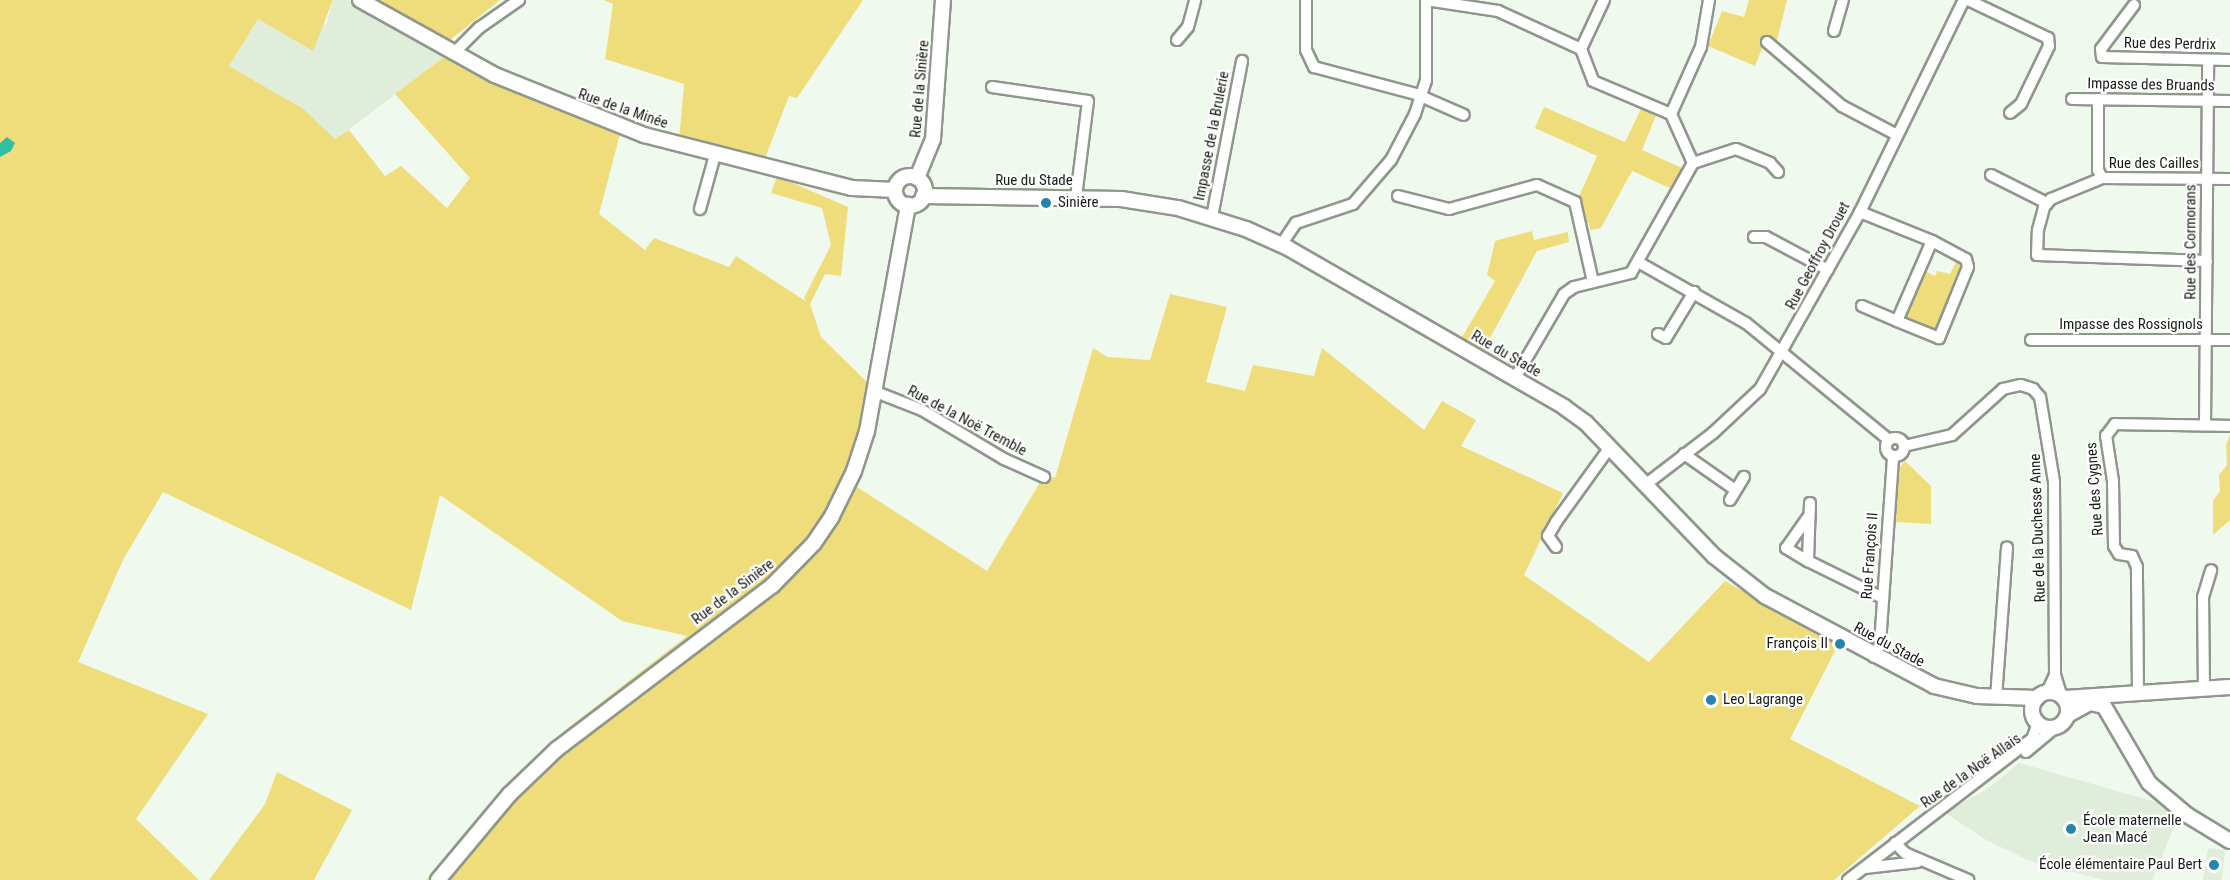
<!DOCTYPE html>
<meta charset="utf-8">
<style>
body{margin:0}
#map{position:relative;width:2230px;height:880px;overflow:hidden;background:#f0f9ed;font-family:"Roboto Condensed",sans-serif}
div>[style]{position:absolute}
.built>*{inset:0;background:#e0eddb}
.green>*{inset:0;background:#efdd7c}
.water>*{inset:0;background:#33bea2}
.roads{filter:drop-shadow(2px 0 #8f978c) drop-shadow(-2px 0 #8f978c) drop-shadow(0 2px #8f978c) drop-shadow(0 -2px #8f978c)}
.minor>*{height:10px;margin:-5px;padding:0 5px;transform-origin:5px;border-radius:5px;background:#fff}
.minor>.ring{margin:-5px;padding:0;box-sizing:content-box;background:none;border:10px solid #fff;border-radius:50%}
.tertiary>*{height:14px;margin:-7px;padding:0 7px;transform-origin:7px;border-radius:7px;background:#fff}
.tertiary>.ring{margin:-7px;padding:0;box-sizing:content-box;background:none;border:14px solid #fff;border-radius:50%}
.dots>*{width:16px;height:16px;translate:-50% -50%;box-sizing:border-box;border:3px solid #fff;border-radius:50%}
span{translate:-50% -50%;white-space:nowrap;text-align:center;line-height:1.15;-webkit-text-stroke:4.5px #fff;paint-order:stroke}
.street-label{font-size:15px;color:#191c18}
.poi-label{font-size:15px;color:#191c18}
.left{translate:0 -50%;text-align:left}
.right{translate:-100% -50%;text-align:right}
</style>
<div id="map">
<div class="built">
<div style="clip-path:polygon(333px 0,373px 0,449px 41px,444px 57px,335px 140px,302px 108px,229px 66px,258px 19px,326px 25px)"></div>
<div style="clip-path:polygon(2019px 763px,2156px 802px,2178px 817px,2152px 880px,2104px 880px,2030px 861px,1988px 841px,1945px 813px,1990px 787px)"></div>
<div style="clip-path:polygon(2208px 848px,2225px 850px,2222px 880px,2203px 880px)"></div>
</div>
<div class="green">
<div style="clip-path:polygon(0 0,333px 0,313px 51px,258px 19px,229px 66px,302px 108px,335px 139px,349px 130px,385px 176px,401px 166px,447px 208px,470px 178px,395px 94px,444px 57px,493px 83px,620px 134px,599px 214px,645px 250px,654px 238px,729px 267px,736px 256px,807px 302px,804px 298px,831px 245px,822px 208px,771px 193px,777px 176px,848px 207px,841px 276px,825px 274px,810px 304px,821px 337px,869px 384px,859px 435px,843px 478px,987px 571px,1045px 474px,1055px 478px,1093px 348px,1107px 357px,1150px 360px,1170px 294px,1227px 307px,1206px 382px,1245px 391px,1253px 365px,1314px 376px,1322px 348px,1424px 430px,1442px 401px,1476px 420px,1461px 446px,1563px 493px,1524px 575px,1649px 662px,1725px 581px,1838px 645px,1790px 739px,1920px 806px,1834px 880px,426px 880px,508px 784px,568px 728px,687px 636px,622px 621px,440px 495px,411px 610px,163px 492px,123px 560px,78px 662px,208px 714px,136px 819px,199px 880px,0 880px)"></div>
<div style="clip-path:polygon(373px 0,500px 0,449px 41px)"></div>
<div style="clip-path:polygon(604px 0,863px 0,797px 98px,789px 96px,764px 161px,679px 140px,684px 84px,605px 59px,613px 4px)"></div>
<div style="clip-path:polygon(1749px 0,1787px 0,1776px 44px,1766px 38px,1755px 66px,1708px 46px,1722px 11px,1744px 17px)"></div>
<div style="clip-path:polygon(1544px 107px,1625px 142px,1641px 109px,1656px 115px,1642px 150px,1682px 168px,1670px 188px,1632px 171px,1601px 228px,1590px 230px,1589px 223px,1583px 223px,1578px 199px,1597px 156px,1535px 128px)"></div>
<div style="clip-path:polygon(1532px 231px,1534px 240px,1568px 232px,1569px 242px,1537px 251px,1482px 353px,1461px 339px,1495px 281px,1487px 275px,1495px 241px)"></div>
<div style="clip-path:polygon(1951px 256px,1962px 260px,1964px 268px,1937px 331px,1931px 333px,1906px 322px,1903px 315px,1923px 270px,1935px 276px,1937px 271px,1950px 274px,1956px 262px)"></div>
<div style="clip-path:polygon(2230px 436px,2230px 520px,2213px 535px,2213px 501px,2220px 491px,2219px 475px,2227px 465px,2226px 444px)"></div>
<div style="clip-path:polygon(1905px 461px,1931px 486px,1931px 524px,1896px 522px,1898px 470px)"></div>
<div style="clip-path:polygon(277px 772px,352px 810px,314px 880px,209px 880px,265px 804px)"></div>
</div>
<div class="water">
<div style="clip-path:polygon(7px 137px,15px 143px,11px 151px,0 157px,0 143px)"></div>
</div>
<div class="roads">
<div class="minor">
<div style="left:1306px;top:0;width:50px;rotate:90deg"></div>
<div style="left:1306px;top:50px;width:19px;rotate:65deg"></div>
<div style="left:1314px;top:67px;width:106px;rotate:14.8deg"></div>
<div style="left:1416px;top:94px;width:52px;rotate:23.6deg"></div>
<div style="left:1426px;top:0;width:73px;rotate:8.7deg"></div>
<div style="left:1498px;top:11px;width:91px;rotate:24.6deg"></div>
<div style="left:1581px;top:49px;width:34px;rotate:69deg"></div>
<div style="left:1593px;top:81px;width:85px;rotate:22.9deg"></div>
<div style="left:1968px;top:0;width:89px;rotate:25.4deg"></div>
<div style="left:2048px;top:38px;width:8px;rotate:83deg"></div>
<div style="left:2049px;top:46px;width:64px;rotate:115.8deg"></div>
<div style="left:2021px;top:104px;width:14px;rotate:141deg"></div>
<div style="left:2134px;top:5px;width:55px;rotate:126.9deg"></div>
<div style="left:2101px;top:49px;width:8px;rotate:83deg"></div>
<div style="left:2102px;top:57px;width:128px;rotate:1.3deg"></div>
<div style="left:1834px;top:31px;width:32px;rotate:-74deg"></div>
<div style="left:1177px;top:40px;width:17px;rotate:-50deg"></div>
<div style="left:1188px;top:27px;width:28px;rotate:-75deg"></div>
<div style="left:1767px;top:42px;width:99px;rotate:40.5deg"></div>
<div style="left:1842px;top:106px;width:62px;rotate:27.8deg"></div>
<div style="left:1581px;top:49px;width:54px;rotate:-64.9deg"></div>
<div style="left:453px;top:54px;width:37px;rotate:-45deg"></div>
<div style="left:479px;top:28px;width:49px;rotate:-35deg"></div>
<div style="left:992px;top:87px;width:97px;rotate:8.3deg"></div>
<div style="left:1088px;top:101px;width:97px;rotate:97.1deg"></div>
<div style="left:2072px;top:99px;width:158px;rotate:0.7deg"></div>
<div style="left:2098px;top:99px;width:71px;rotate:90deg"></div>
<div style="left:2098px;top:170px;width:9px;rotate:63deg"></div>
<div style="left:1693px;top:163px;width:45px;rotate:-18deg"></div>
<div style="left:1736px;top:149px;width:37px;rotate:22deg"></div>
<div style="left:1770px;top:163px;width:12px;rotate:48deg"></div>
<div style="left:1991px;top:175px;width:63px;rotate:26.6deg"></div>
<div style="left:1398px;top:196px;width:53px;rotate:14.3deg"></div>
<div style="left:1449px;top:209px;width:91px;rotate:-15.3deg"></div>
<div style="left:1537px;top:185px;width:42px;rotate:24.1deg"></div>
<div style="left:1575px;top:202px;width:82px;rotate:77.3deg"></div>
<div style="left:700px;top:209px;width:56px;rotate:-74.5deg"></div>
<div style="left:1860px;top:212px;width:78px;rotate:21.9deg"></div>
<div style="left:1932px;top:241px;width:38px;rotate:28deg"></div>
<div style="left:1966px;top:259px;width:8px;rotate:76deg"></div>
<div style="left:1968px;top:267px;width:77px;rotate:112.2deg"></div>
<div style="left:1939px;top:338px;width:45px;rotate:-158deg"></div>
<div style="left:1897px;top:321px;width:87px;rotate:-66.4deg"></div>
<div style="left:1212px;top:217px;width:159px;rotate:-79.1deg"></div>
<div style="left:1754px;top:237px;width:12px"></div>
<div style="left:1766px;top:237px;width:70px;rotate:28deg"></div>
<div style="left:1281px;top:245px;width:27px;rotate:-56deg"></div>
<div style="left:1296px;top:223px;width:60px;rotate:-18.4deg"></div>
<div style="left:1353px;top:204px;width:58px;rotate:-49.2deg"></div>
<div style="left:1391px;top:160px;width:52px;rotate:-62.4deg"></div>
<div style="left:1415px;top:114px;width:35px;rotate:-72deg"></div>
<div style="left:1426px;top:81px;width:81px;rotate:-90deg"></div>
<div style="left:2207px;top:261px;width:170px;rotate:-178deg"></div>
<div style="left:2037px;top:255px;width:25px;rotate:-88deg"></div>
<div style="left:2038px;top:230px;width:24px;rotate:-75deg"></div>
<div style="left:2044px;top:207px;width:11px;rotate:-49deg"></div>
<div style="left:2051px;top:199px;width:55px;rotate:-22.4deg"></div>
<div style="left:2102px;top:178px;width:128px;rotate:0.4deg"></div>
<div style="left:1638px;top:262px;width:124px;rotate:29.5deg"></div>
<div style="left:1746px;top:323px;width:185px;rotate:39.3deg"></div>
<div style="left:1862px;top:306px;width:38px;rotate:23deg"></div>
<div style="left:1658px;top:334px;width:9px;rotate:27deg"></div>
<div style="left:1666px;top:338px;width:54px;rotate:-58.7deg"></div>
<div style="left:2031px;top:340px;width:199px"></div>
<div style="left:1515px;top:378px;width:97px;rotate:-59.7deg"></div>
<div style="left:1564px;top:294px;width:12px;rotate:-35deg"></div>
<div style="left:1574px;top:287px;width:59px;rotate:-13.8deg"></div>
<div style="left:1631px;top:273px;width:126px;rotate:-60.6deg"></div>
<div style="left:1693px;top:163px;width:54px;rotate:-114.2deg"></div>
<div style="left:1671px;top:114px;width:73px;rotate:-65.9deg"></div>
<div style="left:1701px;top:47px;width:48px;rotate:-80.3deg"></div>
<div style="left:876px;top:392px;width:49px;rotate:21.4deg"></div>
<div style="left:922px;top:410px;width:96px;rotate:30.9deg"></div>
<div style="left:1004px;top:459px;width:44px;rotate:24.2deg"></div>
<div style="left:2205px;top:425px;width:365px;rotate:-89.5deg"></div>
<div class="ring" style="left:1886px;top:438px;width:8px;height:8px"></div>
<div style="left:1904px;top:446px;width:49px;rotate:-12.9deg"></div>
<div style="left:1952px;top:435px;width:69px;rotate:-42deg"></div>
<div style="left:2003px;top:389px;width:18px;rotate:-13deg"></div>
<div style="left:2021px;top:385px;width:13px;rotate:18deg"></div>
<div style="left:2033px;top:389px;width:11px;rotate:49deg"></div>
<div style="left:2040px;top:397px;width:86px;rotate:80.6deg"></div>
<div style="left:2054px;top:482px;width:193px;rotate:89.7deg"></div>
<div style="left:2055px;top:675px;width:21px;rotate:73deg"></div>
<div style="left:1684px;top:454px;width:61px;rotate:35deg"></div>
<div style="left:1645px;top:485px;width:86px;rotate:-37.4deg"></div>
<div style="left:1713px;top:433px;width:64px;rotate:-43.1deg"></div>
<div style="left:1760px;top:389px;width:203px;rotate:-60.5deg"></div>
<div style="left:1860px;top:212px;width:236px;rotate:-63.9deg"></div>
<div style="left:1730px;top:500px;width:27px;rotate:-59deg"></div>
<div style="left:1810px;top:503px;width:58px;rotate:92deg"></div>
<div style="left:1808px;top:561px;width:84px;rotate:26.3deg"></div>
<div style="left:1808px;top:517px;width:38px;rotate:125deg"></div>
<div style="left:1786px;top:548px;width:26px;rotate:31deg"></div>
<div style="left:1556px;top:547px;width:14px;rotate:-126deg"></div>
<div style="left:1548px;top:536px;width:16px;rotate:-60deg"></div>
<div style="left:1556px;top:522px;width:92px;rotate:-54.2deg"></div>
<div style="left:1874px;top:657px;width:14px;rotate:-65deg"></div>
<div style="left:1880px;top:644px;width:188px;rotate:-86deg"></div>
<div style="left:2204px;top:689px;width:92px;rotate:-90.6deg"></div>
<div style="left:2203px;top:597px;width:28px;rotate:-73deg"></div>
<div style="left:2047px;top:692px;width:19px;rotate:-65deg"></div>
<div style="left:2138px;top:692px;width:125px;rotate:-90.5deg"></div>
<div style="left:2137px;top:567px;width:12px;rotate:-114deg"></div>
<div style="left:2132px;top:556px;width:13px;rotate:-171deg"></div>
<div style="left:2119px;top:554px;width:9px;rotate:-122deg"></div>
<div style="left:2114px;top:546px;width:65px;rotate:-90.9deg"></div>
<div style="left:2113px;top:481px;width:46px;rotate:-98.8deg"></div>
<div style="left:2106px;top:436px;width:15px;rotate:-53deg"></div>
<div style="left:2115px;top:424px;width:115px;rotate:1deg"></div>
<div style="left:1996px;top:698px;width:151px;rotate:-85.8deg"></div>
<div style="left:2026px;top:752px;width:38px;rotate:-40deg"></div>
<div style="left:1895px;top:843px;width:14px;rotate:45deg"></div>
<div style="left:1905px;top:853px;width:69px;rotate:23.2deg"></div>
<div style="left:1865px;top:868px;width:53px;rotate:-6.5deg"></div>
<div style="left:1848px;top:880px;width:232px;rotate:-37.5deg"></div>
<div style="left:2032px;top:739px;width:17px;rotate:-69deg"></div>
</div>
<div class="tertiary">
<div style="left:360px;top:0;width:154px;rotate:29.1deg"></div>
<div style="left:495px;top:75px;width:161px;rotate:21.9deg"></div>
<div style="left:644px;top:135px;width:215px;rotate:14.3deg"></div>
<div style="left:852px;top:188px;width:43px;rotate:2.7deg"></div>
<div class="ring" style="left:895px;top:176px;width:16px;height:16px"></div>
<div style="left:917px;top:178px;width:42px;rotate:-67.7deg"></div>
<div style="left:933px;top:139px;width:139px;rotate:-85.9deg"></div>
<div style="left:923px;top:196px;width:198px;rotate:0.9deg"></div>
<div style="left:1121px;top:199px;width:58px;rotate:9deg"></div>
<div style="left:1178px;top:208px;width:71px;rotate:17.2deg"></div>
<div style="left:1246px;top:229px;width:46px;rotate:24.3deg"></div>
<div style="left:1288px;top:248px;width:319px;rotate:29.9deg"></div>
<div style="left:1564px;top:407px;width:27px;rotate:36deg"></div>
<div style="left:1586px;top:423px;width:185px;rotate:46.1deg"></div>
<div style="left:1714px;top:556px;width:65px;rotate:38.1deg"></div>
<div style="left:1765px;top:596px;width:191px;rotate:28deg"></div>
<div style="left:1934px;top:686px;width:44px;rotate:13.1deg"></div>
<div style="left:1977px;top:696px;width:60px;rotate:1.9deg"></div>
<div class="ring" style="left:2032px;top:692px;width:22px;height:22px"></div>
<div style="left:2065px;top:698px;width:165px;rotate:-3.8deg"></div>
<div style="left:2068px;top:715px;width:25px;rotate:-29deg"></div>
<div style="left:2090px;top:703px;width:14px;rotate:12deg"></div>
<div style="left:2104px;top:706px;width:89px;rotate:59.7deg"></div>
<div style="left:2149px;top:783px;width:50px;rotate:40.1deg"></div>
<div style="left:2187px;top:815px;width:50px;rotate:31.2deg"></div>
<div style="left:438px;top:880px;width:112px;rotate:-50.1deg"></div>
<div style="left:510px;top:794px;width:65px;rotate:-43.8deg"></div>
<div style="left:557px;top:749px;width:270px;rotate:-37.2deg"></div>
<div style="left:772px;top:586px;width:60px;rotate:-45.7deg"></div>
<div style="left:814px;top:543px;width:32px;rotate:-56deg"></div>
<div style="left:832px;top:516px;width:50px;rotate:-63.9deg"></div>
<div style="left:854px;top:471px;width:42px;rotate:-72deg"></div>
<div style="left:867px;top:431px;width:230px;rotate:-79.7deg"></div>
</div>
</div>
<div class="dots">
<div style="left:1046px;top:203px;background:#2284af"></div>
<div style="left:1840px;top:644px;background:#2284af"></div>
<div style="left:1711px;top:700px;background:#2284af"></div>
<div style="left:2071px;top:829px;background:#2284af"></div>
<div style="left:2214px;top:865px;background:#2284af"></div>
</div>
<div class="street-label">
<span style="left:2170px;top:44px;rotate:1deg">Rue des Perdrix</span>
<span style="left:2151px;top:85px;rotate:1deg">Impasse des Bruands</span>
<span style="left:920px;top:89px;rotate:-85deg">Rue de la Sinière</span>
<span style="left:623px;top:109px;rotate:19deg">Rue de la Minée</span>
<span style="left:1212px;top:136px;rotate:-79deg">Impasse de la Brulerie</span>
<span style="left:2154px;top:164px">Rue des Cailles</span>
<span style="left:1034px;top:181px">Rue du Stade</span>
<span style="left:2191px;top:242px;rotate:-90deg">Rue des Cormorans</span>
<span style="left:1818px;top:256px;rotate:-62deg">Rue Geoffroy Drouet</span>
<span style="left:2131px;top:325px">Impasse des Rossignols</span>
<span style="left:1506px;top:354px;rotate:30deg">Rue du Stade</span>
<span style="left:967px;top:421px;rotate:28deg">Rue de la Noë Tremble</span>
<span style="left:2095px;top:489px;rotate:-94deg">Rue des Cygnes</span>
<span style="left:2038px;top:528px;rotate:-92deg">Rue de la Duchesse Anne</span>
<span style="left:1870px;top:556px;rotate:-86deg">Rue François II</span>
<span style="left:733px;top:592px;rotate:-37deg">Rue de la Sinière</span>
<span style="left:1889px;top:645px;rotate:28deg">Rue du Stade</span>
<span style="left:1971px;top:771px;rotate:-35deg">Rue de la Noë Allais</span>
</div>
<div class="poi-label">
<span class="left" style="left:1058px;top:203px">Sinière</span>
<span class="right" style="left:1828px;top:644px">François II</span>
<span class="left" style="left:1723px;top:700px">Leo Lagrange</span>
<span class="left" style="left:2083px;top:829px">École maternelle<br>Jean Macé</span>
<span class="right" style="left:2202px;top:865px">École élémentaire Paul Bert</span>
</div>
</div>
